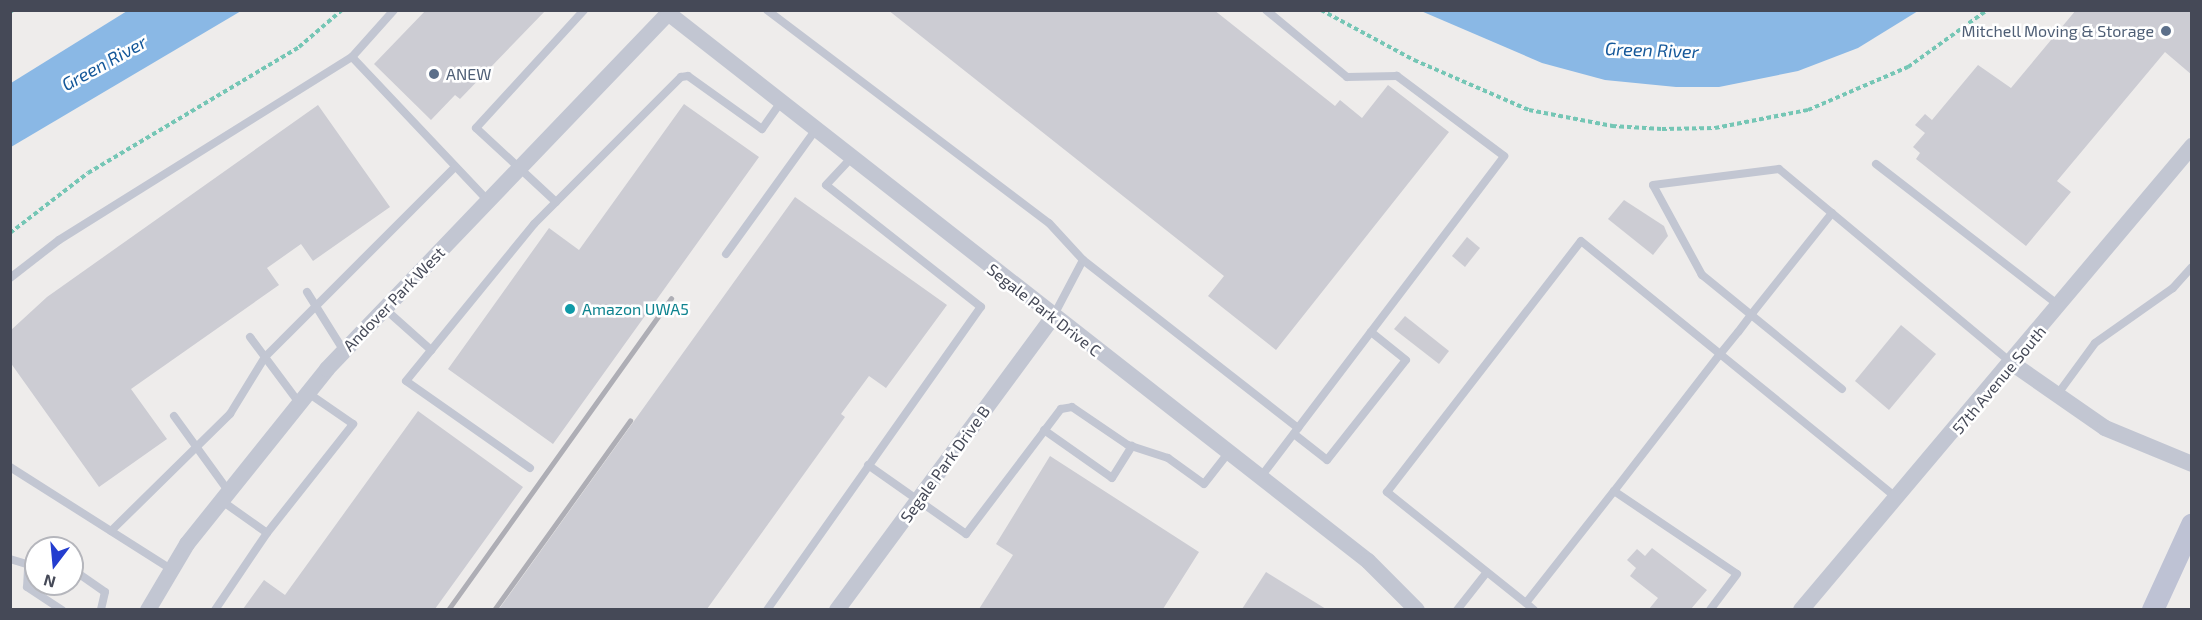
<!DOCTYPE html>
<style>
body{margin:0}
#map{position:relative;width:2202px;height:620px;overflow:hidden;background:#eeeceb;font-family:"Exo 2",sans-serif}
div>[style]{position:absolute}
.water>*{inset:0;background:#8ab8e5}
.building>*{inset:0;background:#ccccd3}
.path>*{height:4px;margin-top:-2px;transform-origin:0;background:repeating-linear-gradient(90deg,#75c6b5 0 4.5px,transparent 0 7.5px)}
.service>*{height:8px;margin:-4px;padding:0 4px;transform-origin:4px;border-radius:4px;background:#c2c6d2}
.minor>*{height:16px;margin:-8px;padding:0 8px;transform-origin:8px;border-radius:8px;background:#c2c6d2}
.secondary>*{height:22px;margin:-11px;padding:0 11px;transform-origin:11px;border-radius:11px;background:#bec2d4}
.rail>*{height:4.5px;margin:-2.25px;padding:0 2.25px;transform-origin:2.25px;border-radius:2.25px;background:#aeaeb5}
.dots>*{width:16px;height:16px;translate:-50% -50%;box-sizing:border-box;border:3px solid #fff;border-radius:50%}
span{translate:-50% -50%;white-space:nowrap;text-align:center;line-height:1.15;-webkit-text-stroke:5px #fff;paint-order:stroke}
.service-label{font-size:16px;color:#4e5e75}
.right{translate:-100% -50%;text-align:right}
.left{translate:0 -50%;text-align:left}
.street-label{font-size:16px;color:#454957}
.culture-label{font-size:16px;color:#0d838f}
.water-label{font-size:18px;color:#15589a;font-style:italic}
.frame{position:absolute;inset:0;border:12px solid #454957;pointer-events:none}
.north{position:absolute;left:24px;top:536px;width:60px;height:60px;box-sizing:border-box;background:#fff;border:2px solid #b5b6bc;border-radius:50%;rotate:196deg;font-size:16px;font-weight:700;line-height:24px;text-align:center;color:#454957}
.north::after{content:'';display:block;margin:auto;width:21px;height:27px;background:#243dcf;clip-path:polygon(50% 0,100% 100%,50% 72%,0 100%)}
</style>
<div id="map">
<div class="water">
<div style="clip-path:polygon(127px 11px,241px 11px,11px 147px,11px 83px)"></div>
<div style="clip-path:polygon(1421px 11px,1918px 11px,1858px 48px,1798px 71px,1719px 87px,1676px 87px,1605px 80px,1542px 63px)"></div>
</div>
<div class="building">
<div style="clip-path:polygon(426px 10px,546px 10px,460px 99px,455px 95px,431px 120px,374px 64px)"></div>
<div style="clip-path:polygon(888px 10px,1214px 10px,1335px 106px,1340px 100px,1362px 118px,1388px 85px,1449px 132px,1276px 350px,1208px 296px,1224px 276px)"></div>
<div style="clip-path:polygon(2076px 10px,2192px 10px,2192px 75px,2165px 52px,2057px 181px,2071px 192px,2026px 246px,1916px 159px,1920px 153px,1913px 147px,1925px 133px,1915px 125px,1925px 114px,1932px 120px,1978px 65px,2011px 88px)"></div>
<div style="clip-path:polygon(684px 104px,759px 157px,553px 444px,448px 369px,549px 228px,579px 250px)"></div>
<div style="clip-path:polygon(318px 105px,390px 207px,313px 261px,301px 244px,267px 268px,279px 285px,131px 389px,167px 439px,99px 487px,10px 362px,10px 331px,47px 297px)"></div>
<div style="clip-path:polygon(795px 197px,947px 305px,886px 388px,869px 376px,841px 414px,845px 417px,707px 609px,499px 609px)"></div>
<div style="clip-path:polygon(1624px 200px,1664px 226px,1668px 236px,1653px 255px,1608px 219px)"></div>
<div style="clip-path:polygon(1467px 237px,1480px 248px,1465px 267px,1452px 256px)"></div>
<div style="clip-path:polygon(1405px 316px,1449px 351px,1439px 364px,1394px 329px)"></div>
<div style="clip-path:polygon(1901px 325px,1936px 354px,1889px 410px,1855px 381px)"></div>
<div style="clip-path:polygon(418px 411px,523px 487px,435px 609px,243px 609px,264px 580px,285px 595px)"></div>
<div style="clip-path:polygon(1050px 456px,1199px 552px,1163px 609px,979px 609px,1013px 555px,996px 544px)"></div>
<div style="clip-path:polygon(1652px 548px,1707px 590px,1691px 609px,1649px 609px,1658px 598px,1630px 576px,1636px 568px,1627px 560px,1637px 549px,1645px 556px)"></div>
<div style="clip-path:polygon(1266px 572px,1326px 609px,1242px 609px)"></div>
</div>
<div class="path">
<div style="left:1321px;top:10px;width:106px;rotate:28.3deg"></div>
<div style="left:1414px;top:60px;width:125px;rotate:23.5deg"></div>
<div style="left:1529px;top:110px;width:85px;rotate:10.9deg"></div>
<div style="left:1612px;top:126px;width:50px;rotate:3.4deg"></div>
<div style="left:1662px;top:129px;width:53px;rotate:-1.1deg"></div>
<div style="left:1715px;top:128px;width:95px;rotate:-11deg"></div>
<div style="left:1808px;top:110px;width:109px;rotate:-23.3deg"></div>
<div style="left:1908px;top:67px;width:97px;rotate:-35.8deg"></div>
<div style="left:10px;top:12px;width:4px;rotate:-34deg"></div>
<div style="left:10px;top:233px;width:98px;rotate:-37.6deg"></div>
<div style="left:88px;top:173px;width:246px;rotate:-30.8deg"></div>
<div style="left:299px;top:47px;width:57px;rotate:-40.7deg"></div>
</div>
<div class="service">
<div style="left:767px;top:10px;width:353px;rotate:37.1deg"></div>
<div style="left:1049px;top:223px;width:50px;rotate:47.4deg"></div>
<div style="left:1083px;top:260px;width:64px;rotate:117.8deg"></div>
<div style="left:352px;top:57px;width:198px;rotate:46.6deg"></div>
<div style="left:1876px;top:164px;width:232px;rotate:37.7deg"></div>
<div style="left:556px;top:202px;width:109px;rotate:-137.2deg"></div>
<div style="left:476px;top:128px;width:160px;rotate:-47.5deg"></div>
<div style="left:1832px;top:213px;width:130px;rotate:128.5deg"></div>
<div style="left:1751px;top:315px;width:21px;rotate:127deg"></div>
<div style="left:1738px;top:332px;width:28px;rotate:129deg"></div>
<div style="left:1720px;top:354px;width:173px;rotate:127.7deg"></div>
<div style="left:1614px;top:491px;width:142px;rotate:128.2deg"></div>
<div style="left:1526px;top:603px;width:178px;rotate:-141.4deg"></div>
<div style="left:1387px;top:492px;width:317px;rotate:-52.3deg"></div>
<div style="left:1581px;top:241px;width:179px;rotate:39.1deg"></div>
<div style="left:1720px;top:354px;width:178px;rotate:39.1deg"></div>
<div style="left:1858px;top:466px;width:52px;rotate:39.5deg"></div>
<div style="left:726px;top:254px;width:154px;rotate:-54.2deg"></div>
<div style="left:1083px;top:260px;width:273px;rotate:38deg"></div>
<div style="left:10px;top:278px;width:62px;rotate:-37.8deg"></div>
<div style="left:59px;top:240px;width:345px;rotate:-32deg"></div>
<div style="left:352px;top:57px;width:63px;rotate:-48.2deg"></div>
<div style="left:307px;top:292px;width:70px;rotate:57.9deg"></div>
<div style="left:385px;top:309px;width:62px;rotate:41.7deg"></div>
<div style="left:250px;top:337px;width:84px;rotate:53.3deg"></div>
<div style="left:1842px;top:389px;width:181px;rotate:-140.8deg"></div>
<div style="left:1702px;top:275px;width:102px;rotate:-118.6deg"></div>
<div style="left:1653px;top:185px;width:127px;rotate:-7.2deg"></div>
<div style="left:1779px;top:169px;width:302px;rotate:39.8deg"></div>
<div style="left:2057px;top:395px;width:64px;rotate:-53.8deg"></div>
<div style="left:2095px;top:343px;width:95px;rotate:-35.2deg"></div>
<div style="left:2173px;top:288px;width:28px;rotate:-48deg"></div>
<div style="left:174px;top:416px;width:94px;rotate:54.1deg"></div>
<div style="left:1044px;top:430px;width:83px;rotate:35.2deg"></div>
<div style="left:1112px;top:478px;width:38px;rotate:-58deg"></div>
<div style="left:1294px;top:434px;width:42px;rotate:38.2deg"></div>
<div style="left:1327px;top:460px;width:127px;rotate:-51.7deg"></div>
<div style="left:1406px;top:360px;width:45px;rotate:-141.3deg"></div>
<div style="left:868px;top:465px;width:120px;rotate:35.1deg"></div>
<div style="left:966px;top:534px;width:157px;rotate:-52.8deg"></div>
<div style="left:1061px;top:409px;width:11px;rotate:-10deg"></div>
<div style="left:1072px;top:407px;width:68px;rotate:34.2deg"></div>
<div style="left:1128px;top:445px;width:42px;rotate:18deg"></div>
<div style="left:1168px;top:458px;width:44px;rotate:35.8deg"></div>
<div style="left:1204px;top:484px;width:39px;rotate:-52deg"></div>
<div style="left:10px;top:467px;width:192px;rotate:32.4deg"></div>
<div style="left:530px;top:468px;width:151px;rotate:-144.9deg"></div>
<div style="left:406px;top:381px;width:203px;rotate:-50.8deg"></div>
<div style="left:534px;top:224px;width:208px;rotate:-45deg"></div>
<div style="left:681px;top:77px;width:7px;rotate:-8deg"></div>
<div style="left:688px;top:76px;width:91px;rotate:35.6deg"></div>
<div style="left:762px;top:129px;width:33px;rotate:-55deg"></div>
<div style="left:1260px;top:478px;width:404px;rotate:-52.8deg"></div>
<div style="left:1504px;top:156px;width:134px;rotate:-143.2deg"></div>
<div style="left:1397px;top:76px;width:50px;rotate:178.9deg"></div>
<div style="left:1347px;top:77px;width:105px;rotate:-140.4deg"></div>
<div style="left:1614px;top:491px;width:148px;rotate:34deg"></div>
<div style="left:1737px;top:574px;width:45px;rotate:126.9deg"></div>
<div style="left:222px;top:501px;width:55px;rotate:35.4deg"></div>
<div style="left:111px;top:531px;width:167px;rotate:-44.5deg"></div>
<div style="left:230px;top:414px;width:67px;rotate:-58.4deg"></div>
<div style="left:265px;top:357px;width:269px;rotate:-45deg"></div>
<div style="left:10px;top:559px;width:27px;rotate:17deg"></div>
<div style="left:28px;top:569px;width:18px;rotate:93deg"></div>
<div style="left:27px;top:587px;width:42px;rotate:33.3deg"></div>
<div style="left:72px;top:569px;width:40px;rotate:34.9deg"></div>
<div style="left:105px;top:592px;width:18px;rotate:103deg"></div>
<div style="left:1526px;top:603px;width:11px;rotate:41deg"></div>
<div style="left:215px;top:610px;width:93px;rotate:-56deg"></div>
<div style="left:267px;top:533px;width:139px;rotate:-51.7deg"></div>
<div style="left:353px;top:424px;width:55px;rotate:-145.4deg"></div>
<div style="left:767px;top:610px;width:371px;rotate:-54.8deg"></div>
<div style="left:981px;top:307px;width:197px;rotate:-141.8deg"></div>
<div style="left:826px;top:185px;width:37px;rotate:-47deg"></div>
<div style="left:1457px;top:610px;width:48px;rotate:-51.7deg"></div>
</div>
<div class="minor">
<div style="left:2013px;top:364px;width:112px;rotate:34.8deg"></div>
<div style="left:2105px;top:428px;width:94px;rotate:22.5deg"></div>
<div style="left:148px;top:610px;width:77px;rotate:-59.4deg"></div>
<div style="left:187px;top:544px;width:224px;rotate:-51.3deg"></div>
<div style="left:327px;top:369px;width:493px;rotate:-46.2deg"></div>
<div style="left:668px;top:13px;width:889px;rotate:38.06deg"></div>
<div style="left:1368px;top:561px;width:69px;rotate:45deg"></div>
<div style="left:837px;top:610px;width:363px;rotate:-53.6deg"></div>
<div style="left:1801px;top:610px;width:607px;rotate:-49.88deg"></div>
</div>
<div class="secondary">
<div style="left:2153px;top:610px;width:94px;rotate:-65.4deg"></div>
</div>
<div class="rail">
<div style="left:448px;top:610px;width:383px;rotate:-54.4deg"></div>
<div style="left:494px;top:610px;width:233px;rotate:-54.3deg"></div>
</div>
<div class="dots">
<div style="left:2166px;top:31px;background:#5c6f8a"></div>
<div style="left:434px;top:74px;background:#5c6f8a"></div>
<div style="left:570px;top:309px;background:#0f9aa8"></div>
</div>
<div class="service-label">
<span class="right" style="left:2154px;top:31px">Mitchell Moving &amp; Storage</span>
<span class="left" style="left:446px;top:74px">ANEW</span>
</div>
<div class="street-label">
<span style="left:394px;top:299px;rotate:-46deg">Andover Park West</span>
<span style="left:1044px;top:310px;rotate:38deg">Segale Park Drive C</span>
<span style="left:1999px;top:380px;rotate:-50deg">57th Avenue South</span>
<span style="left:945px;top:464px;rotate:-54deg">Segale Park Drive B</span>
</div>
<div class="culture-label">
<span class="left" style="left:582px;top:309px">Amazon UWA5</span>
</div>
<div class="water-label">
<span style="left:1652px;top:50px;rotate:2deg">Green River</span>
<span style="left:104px;top:63px;rotate:-29deg">Green River</span>
</div>
<div class="frame"></div>
<div class="north">N</div>
</div>
